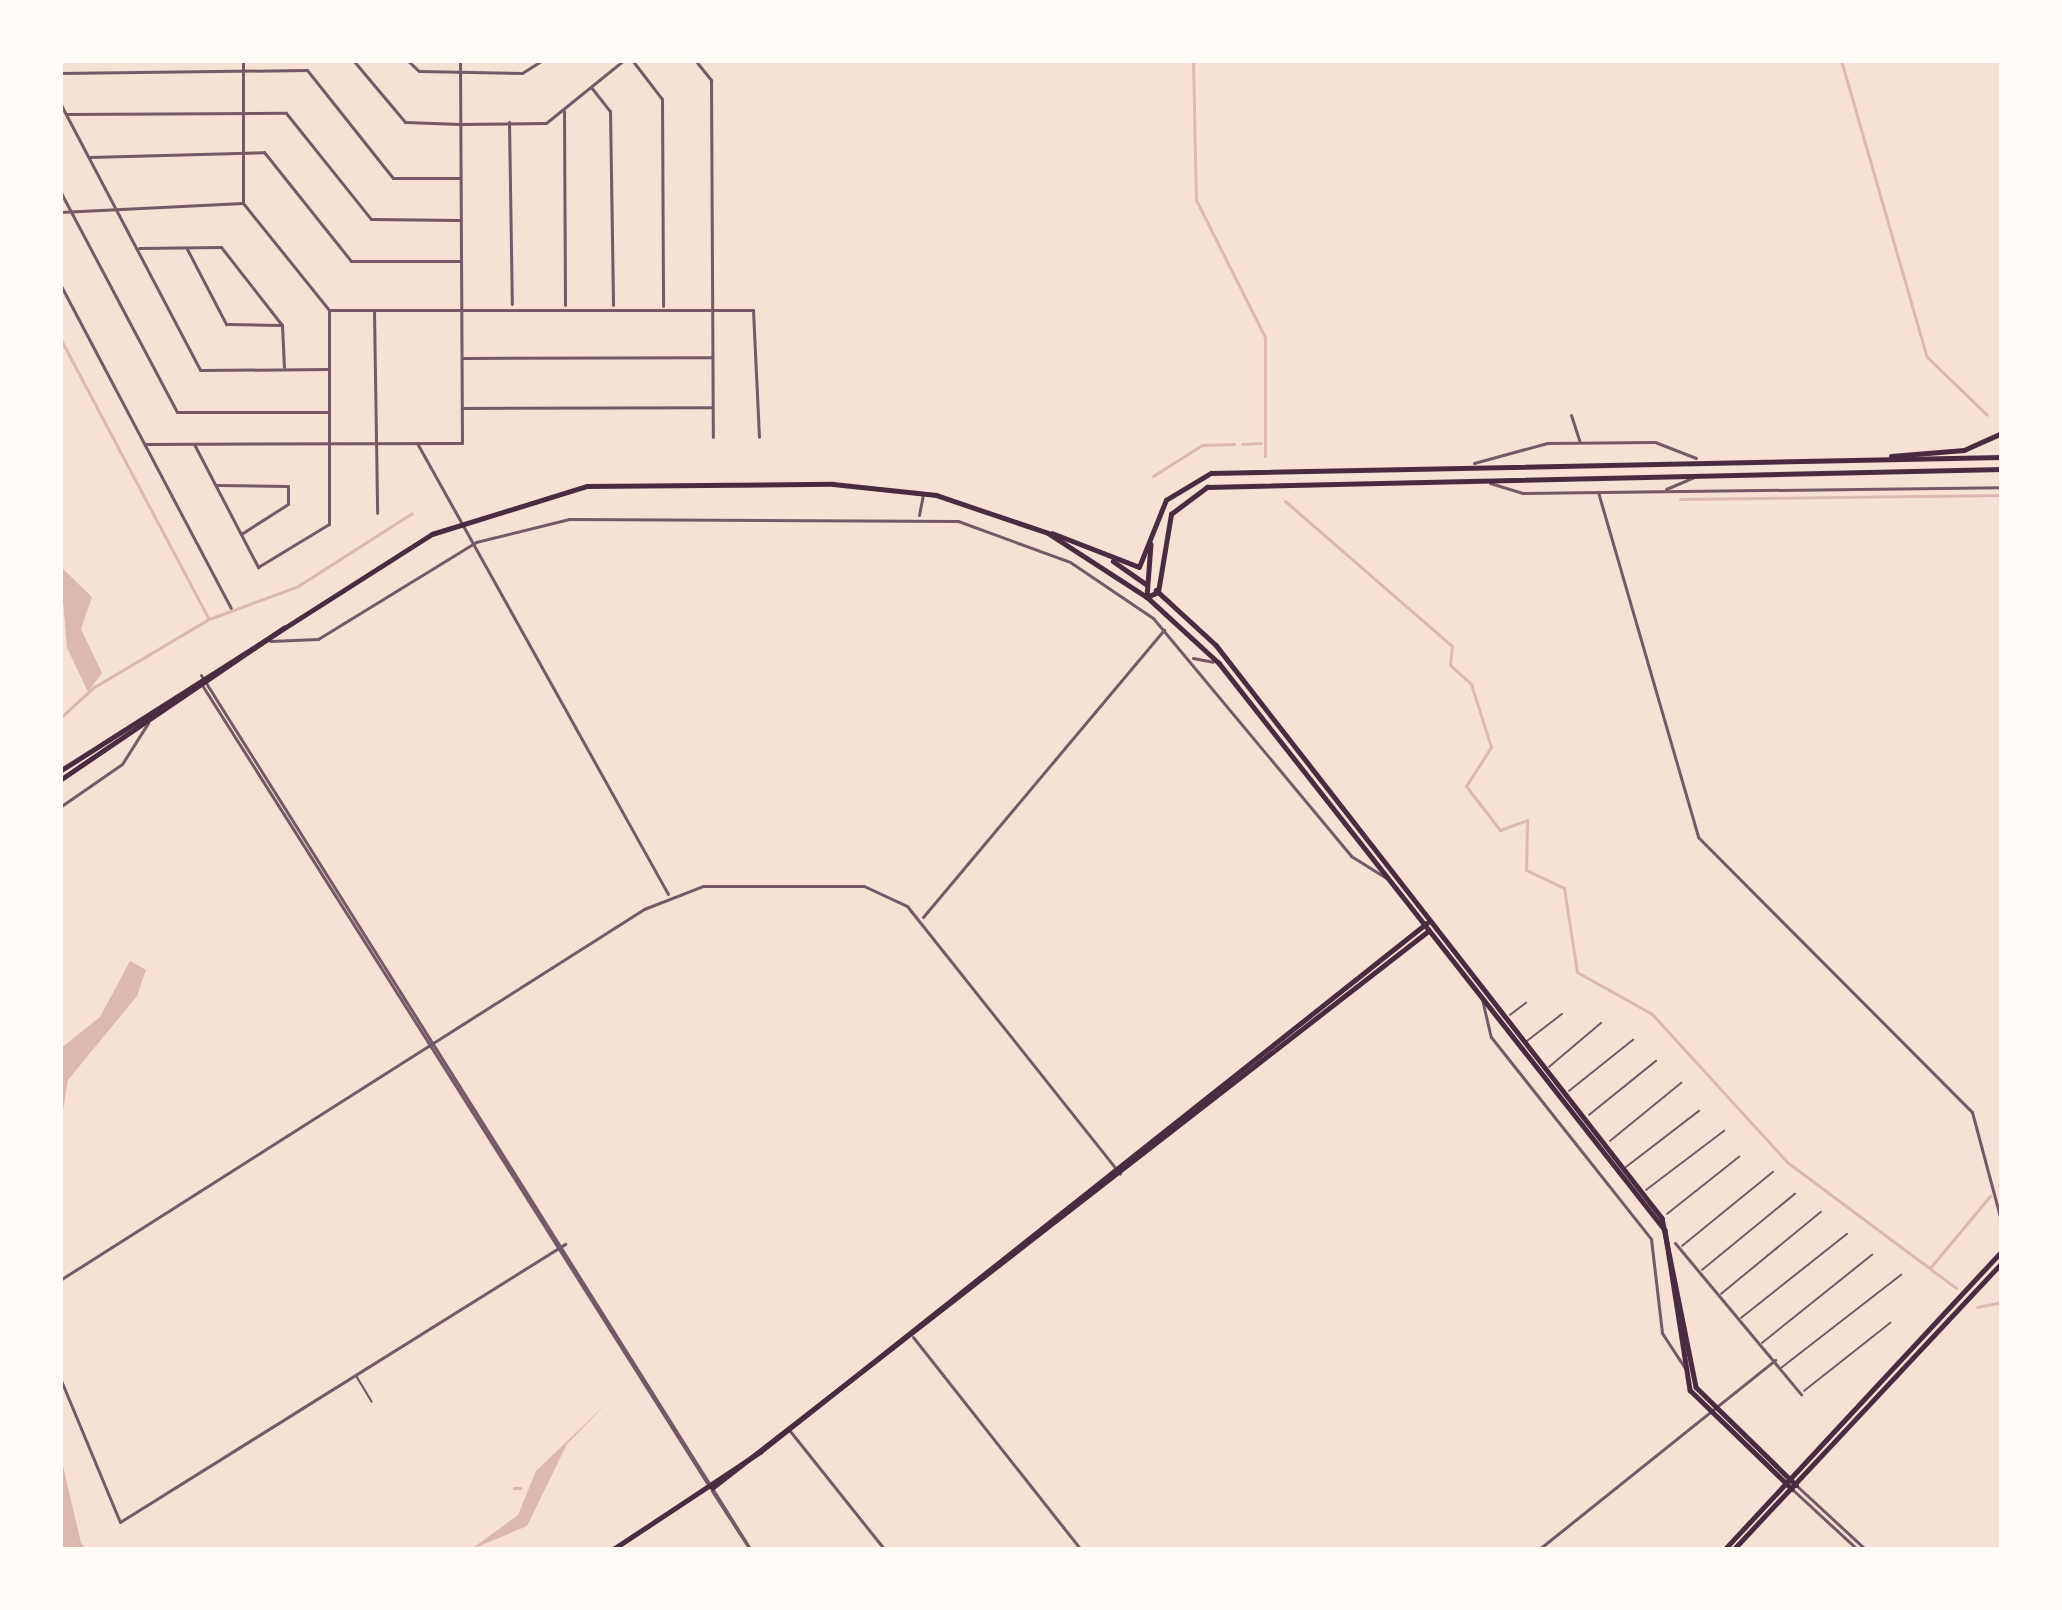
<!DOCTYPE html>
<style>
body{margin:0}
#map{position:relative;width:2062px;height:1610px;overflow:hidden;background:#f7e1d7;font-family:Inter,sans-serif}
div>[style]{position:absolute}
.water>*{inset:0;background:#dcb8b0}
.stream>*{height:3px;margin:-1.5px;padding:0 1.5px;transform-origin:1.5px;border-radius:1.5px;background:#dcb8b0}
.service>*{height:1.5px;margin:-0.75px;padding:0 0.75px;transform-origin:0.75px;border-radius:0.75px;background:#755966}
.minor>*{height:3px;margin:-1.5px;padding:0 1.5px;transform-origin:1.5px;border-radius:1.5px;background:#755966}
.tertiary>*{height:3px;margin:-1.5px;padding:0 1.5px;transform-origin:1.5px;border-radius:1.5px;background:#755966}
.secondary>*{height:4.5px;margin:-2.25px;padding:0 2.25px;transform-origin:2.25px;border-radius:2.25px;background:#4a2c40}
.primary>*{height:4.5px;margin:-2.25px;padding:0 2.25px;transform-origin:2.25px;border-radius:2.25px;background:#4a2c40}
span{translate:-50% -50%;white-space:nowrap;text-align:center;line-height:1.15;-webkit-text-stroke:10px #fffaf5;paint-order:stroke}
.frame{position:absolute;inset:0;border:63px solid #fffaf5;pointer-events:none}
</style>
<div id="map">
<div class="water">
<div style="clip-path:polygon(60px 566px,92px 597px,81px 629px,102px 673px,88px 692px,67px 648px)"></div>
<div style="clip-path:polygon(130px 961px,146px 970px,137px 996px,68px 1080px,60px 1128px,60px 1049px,100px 1017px)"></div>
<div style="clip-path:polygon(609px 1401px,567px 1444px,527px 1526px,470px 1550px,518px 1515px,536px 1471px)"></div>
<div style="clip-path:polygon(60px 1453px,81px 1543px,87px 1550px,60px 1550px)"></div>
</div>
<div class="stream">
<div style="left:1193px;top:60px;width:140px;rotate:88.8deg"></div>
<div style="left:1196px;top:200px;width:153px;rotate:63.3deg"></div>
<div style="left:1265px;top:337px;width:119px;rotate:90deg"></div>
<div style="left:1841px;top:60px;width:309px;rotate:73.9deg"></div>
<div style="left:1927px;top:357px;width:83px;rotate:44deg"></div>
<div style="left:60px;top:338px;width:317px;rotate:62.1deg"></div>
<div style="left:1242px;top:444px;width:19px;rotate:-3deg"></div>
<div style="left:1153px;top:476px;width:58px;rotate:-32.3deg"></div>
<div style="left:1202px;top:445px;width:32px;rotate:-2deg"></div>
<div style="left:1680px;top:499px;width:322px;rotate:-0.7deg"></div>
<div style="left:1285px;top:501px;width:221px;rotate:41deg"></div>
<div style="left:1452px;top:646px;width:19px;rotate:96deg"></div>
<div style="left:1450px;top:665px;width:28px;rotate:42deg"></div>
<div style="left:1471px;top:684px;width:66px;rotate:72.4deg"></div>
<div style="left:1491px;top:747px;width:46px;rotate:122.7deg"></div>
<div style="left:1466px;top:786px;width:56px;rotate:52.3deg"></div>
<div style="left:1500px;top:830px;width:29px;rotate:-20deg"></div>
<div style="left:1527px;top:820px;width:50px;rotate:91.1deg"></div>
<div style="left:1526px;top:870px;width:42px;rotate:25.3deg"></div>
<div style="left:1564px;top:888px;width:85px;rotate:81.2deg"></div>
<div style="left:1577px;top:972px;width:86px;rotate:29.2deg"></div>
<div style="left:1652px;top:1014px;width:200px;rotate:47.6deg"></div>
<div style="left:1787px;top:1162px;width:211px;rotate:36.7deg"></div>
<div style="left:96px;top:686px;width:131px;rotate:-30.7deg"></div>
<div style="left:209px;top:619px;width:95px;rotate:-20.3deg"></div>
<div style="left:298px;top:586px;width:135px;rotate:-32.6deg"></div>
<div style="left:60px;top:718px;width:47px;rotate:-42.4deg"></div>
<div style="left:1999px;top:1185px;width:4px;rotate:-45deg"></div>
<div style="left:1930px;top:1268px;width:94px;rotate:-50.2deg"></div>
<div style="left:1977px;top:1307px;width:25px;rotate:-11deg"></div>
<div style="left:514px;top:1488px;width:6px"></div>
</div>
<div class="service">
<div style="left:1510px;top:1015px;width:20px;rotate:-37deg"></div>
<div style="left:1527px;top:1041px;width:44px;rotate:-37.6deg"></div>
<div style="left:1549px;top:1067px;width:68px;rotate:-40.2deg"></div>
<div style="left:1569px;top:1091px;width:82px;rotate:-38.6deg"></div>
<div style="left:1589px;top:1115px;width:86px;rotate:-38.9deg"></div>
<div style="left:1610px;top:1141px;width:92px;rotate:-39.2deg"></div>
<div style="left:1626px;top:1167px;width:92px;rotate:-37.5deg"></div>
<div style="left:1646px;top:1190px;width:98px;rotate:-37.1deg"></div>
<div style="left:1667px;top:1214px;width:92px;rotate:-38.4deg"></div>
<div style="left:1682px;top:1246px;width:117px;rotate:-39.1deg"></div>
<div style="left:1702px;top:1270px;width:120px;rotate:-39.3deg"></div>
<div style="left:1721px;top:1294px;width:129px;rotate:-39.4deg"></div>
<div style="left:1741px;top:1318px;width:135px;rotate:-38.4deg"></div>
<div style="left:1762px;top:1343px;width:141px;rotate:-38.7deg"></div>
<div style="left:1781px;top:1368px;width:152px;rotate:-37.8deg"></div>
<div style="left:356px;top:1375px;width:31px;rotate:59deg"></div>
<div style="left:1804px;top:1391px;width:110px;rotate:-38.3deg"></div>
</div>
<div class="minor">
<div style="left:243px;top:60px;width:142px;rotate:90deg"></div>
<div style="left:353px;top:60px;width:81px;rotate:50deg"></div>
<div style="left:405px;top:122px;width:55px;rotate:2.1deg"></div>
<div style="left:460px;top:124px;width:86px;rotate:-0.7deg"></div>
<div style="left:546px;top:123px;width:100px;rotate:-38.9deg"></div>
<div style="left:407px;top:60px;width:16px;rotate:43deg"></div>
<div style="left:419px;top:71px;width:103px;rotate:1.1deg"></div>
<div style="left:522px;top:73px;width:25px;rotate:-32deg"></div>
<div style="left:632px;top:60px;width:49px;rotate:52.4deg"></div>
<div style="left:662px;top:99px;width:207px;rotate:89.7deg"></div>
<div style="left:695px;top:60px;width:26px;rotate:51deg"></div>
<div style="left:711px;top:80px;width:357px;rotate:89.7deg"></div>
<div style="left:60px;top:73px;width:247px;rotate:-0.7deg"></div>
<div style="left:307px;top:70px;width:138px;rotate:51.5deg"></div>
<div style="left:393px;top:178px;width:66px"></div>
<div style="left:591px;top:87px;width:31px;rotate:52deg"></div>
<div style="left:610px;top:111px;width:194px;rotate:89.1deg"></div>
<div style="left:60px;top:103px;width:301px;rotate:62.3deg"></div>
<div style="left:200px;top:370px;width:129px;rotate:-0.4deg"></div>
<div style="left:564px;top:111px;width:194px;rotate:89.7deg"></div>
<div style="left:66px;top:114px;width:220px;rotate:-0.3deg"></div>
<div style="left:286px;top:113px;width:136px;rotate:51.3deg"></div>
<div style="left:371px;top:219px;width:88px;rotate:0.7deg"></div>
<div style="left:509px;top:122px;width:182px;rotate:89.1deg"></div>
<div style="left:90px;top:157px;width:174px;rotate:-1.6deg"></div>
<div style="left:264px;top:152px;width:139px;rotate:51.4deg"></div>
<div style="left:351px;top:261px;width:108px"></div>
<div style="left:60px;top:191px;width:250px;rotate:62.1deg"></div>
<div style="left:177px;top:412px;width:150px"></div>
<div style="left:60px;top:212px;width:183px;rotate:-2.8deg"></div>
<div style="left:243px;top:203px;width:137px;rotate:51.2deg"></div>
<div style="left:329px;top:310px;width:424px"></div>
<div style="left:753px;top:310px;width:127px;rotate:87.3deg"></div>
<div style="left:139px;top:248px;width:82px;rotate:-0.7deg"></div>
<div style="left:221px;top:247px;width:99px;rotate:52deg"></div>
<div style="left:282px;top:325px;width:42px;rotate:87.3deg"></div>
<div style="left:187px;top:249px;width:85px;rotate:62.5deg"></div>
<div style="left:226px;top:324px;width:55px;rotate:1deg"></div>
<div style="left:60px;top:284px;width:366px;rotate:62.2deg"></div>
<div style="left:374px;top:311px;width:202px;rotate:89.1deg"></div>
<div style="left:463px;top:358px;width:249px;rotate:-0.2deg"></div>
<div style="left:462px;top:408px;width:249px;rotate:-0.2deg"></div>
<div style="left:1571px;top:415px;width:28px;rotate:72deg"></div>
<div style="left:417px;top:443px;width:516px;rotate:60.9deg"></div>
<div style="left:145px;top:444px;width:317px;rotate:-0.2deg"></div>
<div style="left:462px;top:443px;width:383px;rotate:-90.3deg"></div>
<div style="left:194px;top:444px;width:139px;rotate:62.5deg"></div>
<div style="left:258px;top:567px;width:83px;rotate:-31.2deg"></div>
<div style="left:329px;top:524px;width:212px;rotate:-90deg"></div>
<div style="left:1474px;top:463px;width:76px;rotate:-15.3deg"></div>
<div style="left:1547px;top:443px;width:108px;rotate:-0.5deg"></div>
<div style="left:1655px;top:442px;width:44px;rotate:21.3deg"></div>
<div style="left:1490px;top:483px;width:34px;rotate:17deg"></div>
<div style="left:1523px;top:493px;width:479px;rotate:-0.7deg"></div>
<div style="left:217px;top:485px;width:71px;rotate:0.8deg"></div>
<div style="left:288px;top:486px;width:18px;rotate:90deg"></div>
<div style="left:288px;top:504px;width:56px;rotate:147.4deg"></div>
<div style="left:1666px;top:489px;width:33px;rotate:-23deg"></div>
<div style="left:1598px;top:492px;width:359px;rotate:73.8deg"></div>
<div style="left:1698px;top:837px;width:388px;rotate:45.1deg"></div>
<div style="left:1972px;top:1112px;width:116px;rotate:75deg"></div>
<div style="left:919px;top:515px;width:20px;rotate:-79deg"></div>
<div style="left:270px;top:641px;width:48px;rotate:-2.4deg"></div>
<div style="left:318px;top:639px;width:185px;rotate:-31.5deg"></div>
<div style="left:476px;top:542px;width:96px;rotate:-13.9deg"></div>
<div style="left:569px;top:519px;width:389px;rotate:0.3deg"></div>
<div style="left:958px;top:521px;width:119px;rotate:20.1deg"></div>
<div style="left:1070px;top:562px;width:100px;rotate:34deg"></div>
<div style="left:1153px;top:618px;width:310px;rotate:50.2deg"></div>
<div style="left:1351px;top:856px;width:44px;rotate:31.9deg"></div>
<div style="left:1193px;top:658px;width:20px;rotate:11deg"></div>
<div style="left:60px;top:807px;width:75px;rotate:-34.7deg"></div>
<div style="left:122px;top:764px;width:49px;rotate:-57.6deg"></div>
<div style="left:923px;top:917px;width:375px;rotate:-50deg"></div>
<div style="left:1482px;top:999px;width:39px;rotate:77deg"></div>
<div style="left:1491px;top:1037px;width:258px;rotate:51.6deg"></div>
<div style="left:1651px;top:1239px;width:95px;rotate:83.3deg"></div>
<div style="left:1662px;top:1333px;width:42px;rotate:56.7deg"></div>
<div style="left:1675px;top:1243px;width:197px;rotate:50.2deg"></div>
<div style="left:60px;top:1280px;width:692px;rotate:-32.43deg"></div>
<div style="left:644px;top:909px;width:63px;rotate:-21.3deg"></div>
<div style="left:703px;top:886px;width:161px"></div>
<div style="left:864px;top:886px;width:47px;rotate:24.9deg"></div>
<div style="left:907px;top:906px;width:342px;rotate:51.5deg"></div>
<div style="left:913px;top:1337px;width:271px;rotate:51.7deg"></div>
<div style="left:60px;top:1378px;width:156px;rotate:67.4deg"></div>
<div style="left:120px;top:1522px;width:525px;rotate:-31.99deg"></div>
<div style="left:790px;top:1431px;width:152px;rotate:51.4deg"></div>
<div style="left:1538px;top:1550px;width:304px;rotate:-38.7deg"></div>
</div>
<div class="tertiary">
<div style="left:201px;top:675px;width:1034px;rotate:57.85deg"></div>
<div style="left:202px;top:685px;width:944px;rotate:57.67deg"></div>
<div style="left:1797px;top:1486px;width:94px;rotate:42.8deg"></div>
<div style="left:1793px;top:1490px;width:88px;rotate:42.7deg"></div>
<div style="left:712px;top:1491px;width:68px;rotate:57deg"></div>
</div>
<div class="secondary">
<div style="left:1151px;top:544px;width:53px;rotate:94.3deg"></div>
<div style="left:1147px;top:597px;width:98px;rotate:42.5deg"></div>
<div style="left:1219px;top:663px;width:721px;rotate:51.81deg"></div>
<div style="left:1665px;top:1230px;width:162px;rotate:81.1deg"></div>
<div style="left:1690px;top:1390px;width:142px;rotate:44.1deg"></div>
<div style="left:1113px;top:561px;width:40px;rotate:34.9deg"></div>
<div style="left:1156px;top:590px;width:81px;rotate:42.5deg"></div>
<div style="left:1216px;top:645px;width:726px;rotate:52.1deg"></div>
<div style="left:1662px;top:1218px;width:172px;rotate:78.6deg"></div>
<div style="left:1696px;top:1387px;width:140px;rotate:44.4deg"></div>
<div style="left:712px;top:1488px;width:906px;rotate:-37.87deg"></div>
<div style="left:612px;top:1550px;width:178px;rotate:-33.5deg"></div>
<div style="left:760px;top:1452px;width:851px;rotate:-38.42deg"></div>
<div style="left:1724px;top:1550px;width:408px;rotate:-47.1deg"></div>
<div style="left:1733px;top:1550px;width:393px;rotate:-46.9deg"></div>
</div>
<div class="primary">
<div style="left:1891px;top:456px;width:73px;rotate:-4.7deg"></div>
<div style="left:1964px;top:450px;width:42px;rotate:-24.1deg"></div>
<div style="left:1052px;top:533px;width:93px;rotate:21.3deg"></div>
<div style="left:1139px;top:567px;width:72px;rotate:-68.1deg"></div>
<div style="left:1166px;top:500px;width:52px;rotate:-31deg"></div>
<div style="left:1211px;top:473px;width:791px;rotate:-1.16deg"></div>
<div style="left:60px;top:771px;width:441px;rotate:-32.5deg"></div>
<div style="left:432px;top:534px;width:162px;rotate:-17.2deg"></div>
<div style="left:587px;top:486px;width:246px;rotate:-0.5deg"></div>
<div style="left:833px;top:484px;width:104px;rotate:6.1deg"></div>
<div style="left:936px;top:495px;width:118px;rotate:18.7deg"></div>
<div style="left:1048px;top:533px;width:118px;rotate:32.9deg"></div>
<div style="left:1147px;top:597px;width:12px;rotate:-24deg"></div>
<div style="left:1158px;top:592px;width:79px;rotate:-80.5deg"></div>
<div style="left:1171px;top:514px;width:45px;rotate:-36.9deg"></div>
<div style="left:1207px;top:487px;width:795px;rotate:-1.3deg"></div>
<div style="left:60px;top:780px;width:271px;rotate:-34.2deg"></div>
</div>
<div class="frame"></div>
</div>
